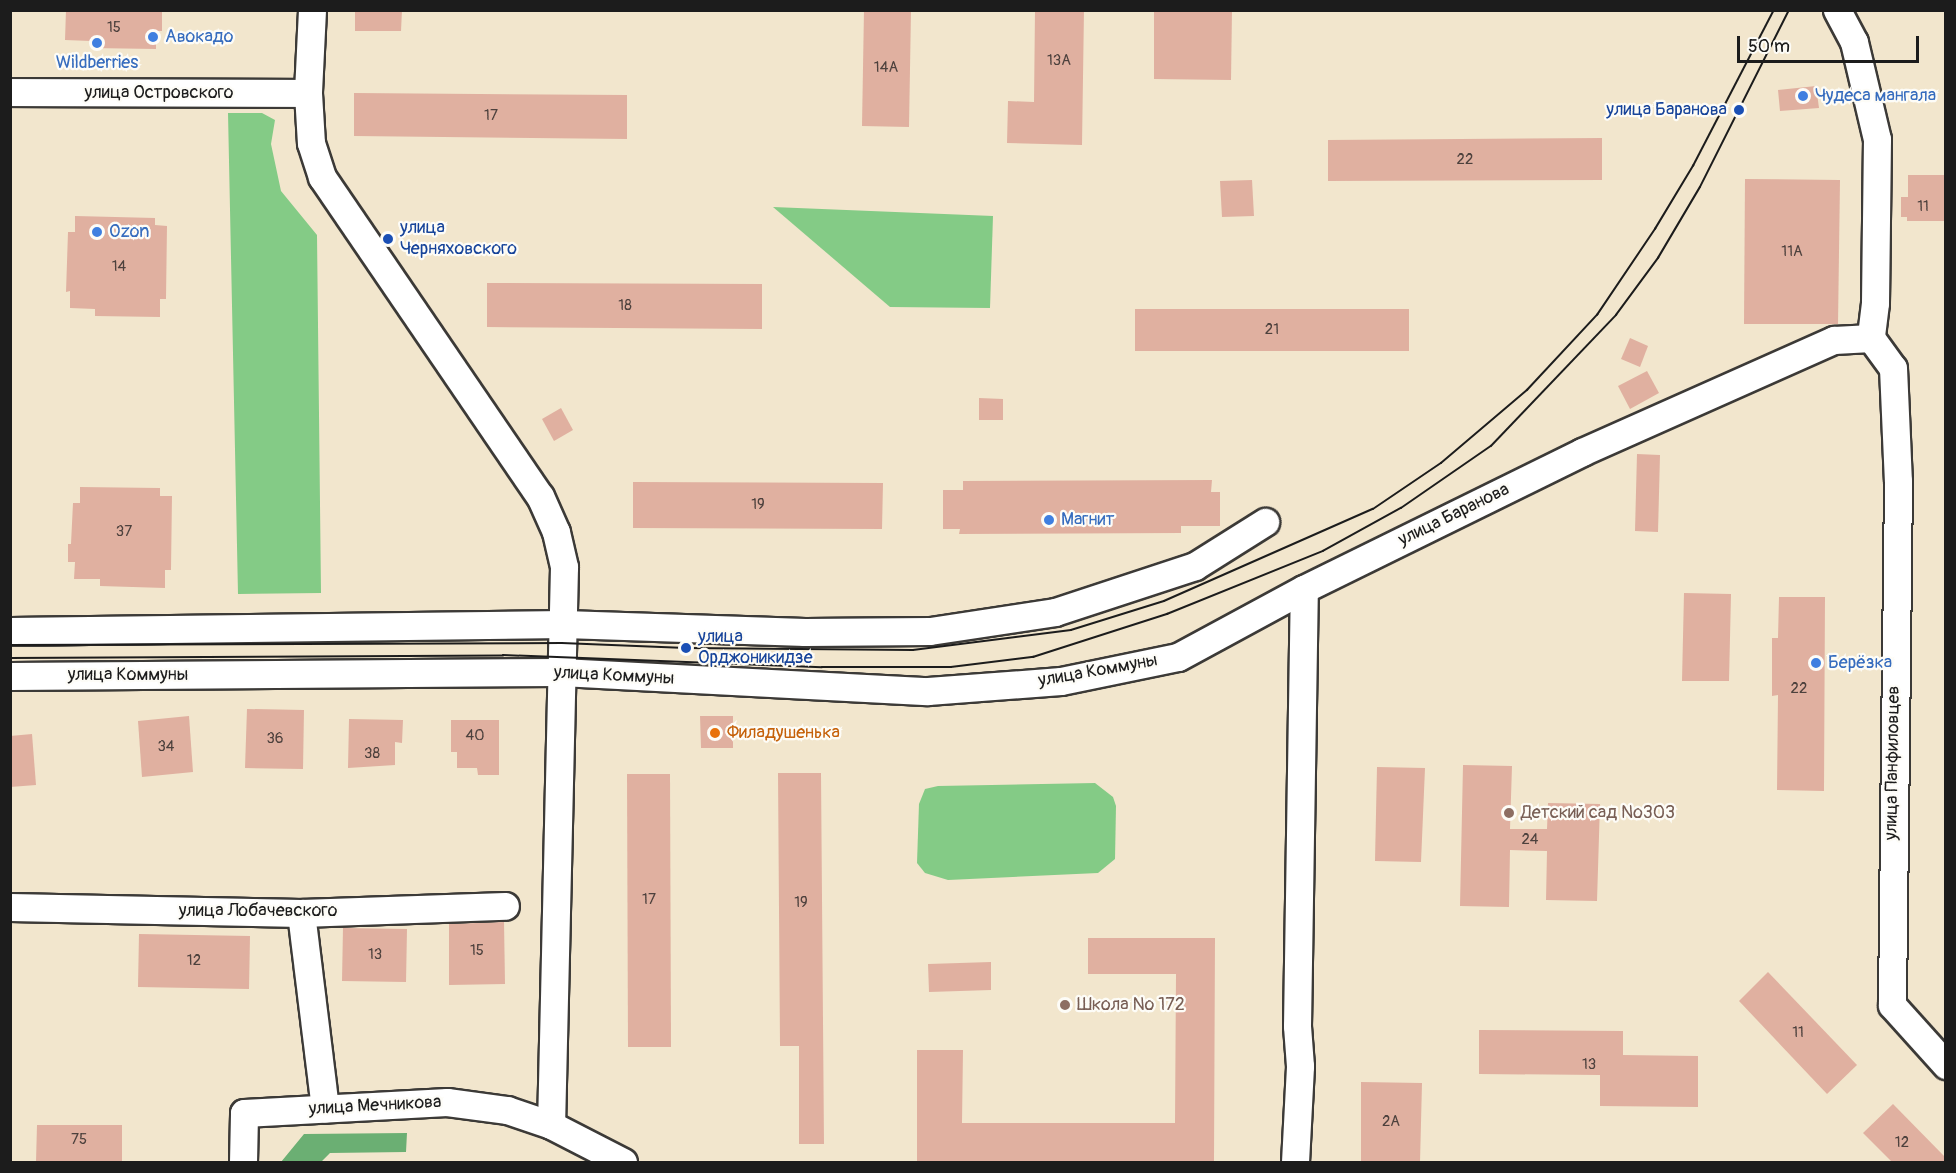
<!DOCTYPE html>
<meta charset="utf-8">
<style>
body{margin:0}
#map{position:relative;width:1956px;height:1173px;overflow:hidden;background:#f2e6cd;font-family:Pangolin,sans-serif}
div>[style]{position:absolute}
.green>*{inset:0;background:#84cb86}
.forest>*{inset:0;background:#6baf73}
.building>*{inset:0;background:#e0b0a0}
.roads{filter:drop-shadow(2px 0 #3c3a37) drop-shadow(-2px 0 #3c3a37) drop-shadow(0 2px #3c3a37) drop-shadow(0 -2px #3c3a37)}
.minor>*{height:27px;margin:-13.5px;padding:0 13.5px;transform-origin:13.5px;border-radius:13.5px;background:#fff}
.tram>*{height:1.5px;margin:-0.75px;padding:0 0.75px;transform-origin:0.75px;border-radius:0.75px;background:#1c1c1c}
.dots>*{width:16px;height:16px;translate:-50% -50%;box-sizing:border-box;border:3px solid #fdfcf7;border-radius:50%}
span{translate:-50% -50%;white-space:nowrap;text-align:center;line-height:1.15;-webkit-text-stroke:4.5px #fdfcf7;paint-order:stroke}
.number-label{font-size:15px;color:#4d413d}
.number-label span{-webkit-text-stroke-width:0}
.shop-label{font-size:18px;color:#366cbe}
.left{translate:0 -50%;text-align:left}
.street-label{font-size:18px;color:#1c1c1c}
.transit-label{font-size:18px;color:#164399}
.right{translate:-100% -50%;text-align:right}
.food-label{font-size:18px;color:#c56008}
.education-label{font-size:18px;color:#785e54}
.frame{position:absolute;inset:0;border:12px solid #1c1c1c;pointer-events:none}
.scale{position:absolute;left:1737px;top:36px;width:182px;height:27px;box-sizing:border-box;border:3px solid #1c1c1c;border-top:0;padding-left:8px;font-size:18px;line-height:21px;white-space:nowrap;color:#1c1c1c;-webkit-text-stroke:4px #fdfcf7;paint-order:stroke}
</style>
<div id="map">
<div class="green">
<div style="clip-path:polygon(228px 113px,262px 113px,275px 120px,271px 144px,281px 191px,317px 235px,321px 593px,238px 594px)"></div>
<div style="clip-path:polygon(773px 207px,993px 216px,990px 308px,890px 307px)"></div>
<div style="clip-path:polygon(1095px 783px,1113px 797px,1116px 806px,1115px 859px,1098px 873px,948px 880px,925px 873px,917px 863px,919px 804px,925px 789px,938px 786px)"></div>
</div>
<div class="forest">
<div style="clip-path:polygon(407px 1133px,406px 1152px,330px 1153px,321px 1162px,281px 1162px,304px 1134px)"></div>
</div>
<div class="building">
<div style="clip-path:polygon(66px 10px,162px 10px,162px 31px,156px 31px,156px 49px,91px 48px,91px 41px,65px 40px)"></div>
<div style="clip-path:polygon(355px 10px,402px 10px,401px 31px,355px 31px)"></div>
<div style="clip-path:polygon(864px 10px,911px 10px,909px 127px,862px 126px)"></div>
<div style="clip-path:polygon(1035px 10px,1084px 10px,1082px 145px,1007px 143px,1008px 101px,1034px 102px)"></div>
<div style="clip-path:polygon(1154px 10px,1232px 10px,1231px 80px,1154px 79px)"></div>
<div style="clip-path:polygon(1816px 86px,1819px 108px,1780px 111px,1778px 90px)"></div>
<div style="clip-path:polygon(354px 93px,627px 95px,627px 139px,354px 136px)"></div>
<div style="clip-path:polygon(1602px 138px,1602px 180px,1328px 181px,1328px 140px)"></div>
<div style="clip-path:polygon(1908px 175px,1946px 175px,1946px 221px,1907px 221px,1907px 217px,1901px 217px,1901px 197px,1908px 197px)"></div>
<div style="clip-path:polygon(1745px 179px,1840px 180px,1838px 324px,1744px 324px)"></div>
<div style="clip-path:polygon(1252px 180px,1254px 216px,1222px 217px,1220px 181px)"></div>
<div style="clip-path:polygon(75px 216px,155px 218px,155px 225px,167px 226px,166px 299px,160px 299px,160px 317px,95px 316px,95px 309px,70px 308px,70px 291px,66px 292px,68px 232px,75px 232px)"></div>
<div style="clip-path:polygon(487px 283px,762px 284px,762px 329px,487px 327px)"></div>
<div style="clip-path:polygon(1135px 309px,1409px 309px,1409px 351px,1135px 351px)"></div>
<div style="clip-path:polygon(1630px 338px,1648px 346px,1640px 367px,1621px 359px)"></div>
<div style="clip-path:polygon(1647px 371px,1659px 393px,1630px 409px,1618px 386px)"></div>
<div style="clip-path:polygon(979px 398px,1003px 399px,1003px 420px,979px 420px)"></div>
<div style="clip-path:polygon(561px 408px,573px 430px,554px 441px,542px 419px)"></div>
<div style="clip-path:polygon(1637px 454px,1660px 455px,1658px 532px,1635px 531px)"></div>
<div style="clip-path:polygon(1212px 480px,1211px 492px,1220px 492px,1220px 526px,1181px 526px,1181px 533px,959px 534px,960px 529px,943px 529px,943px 490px,963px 490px,963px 481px)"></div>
<div style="clip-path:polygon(633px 482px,883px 483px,882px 529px,633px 528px)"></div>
<div style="clip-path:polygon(80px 487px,160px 488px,160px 496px,172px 496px,171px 570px,165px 570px,165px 588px,100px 586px,100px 579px,74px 579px,75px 562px,68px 562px,68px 544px,71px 544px,73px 503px,80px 503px)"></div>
<div style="clip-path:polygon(1684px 593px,1731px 594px,1729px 681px,1682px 681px)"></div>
<div style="clip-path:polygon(1779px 597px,1825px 597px,1824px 791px,1777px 790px,1778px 695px,1772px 696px,1772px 638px,1778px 638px)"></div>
<div style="clip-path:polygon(247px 709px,304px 710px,303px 769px,245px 768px)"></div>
<div style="clip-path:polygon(189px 716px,193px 772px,142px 777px,138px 721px)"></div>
<div style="clip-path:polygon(700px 716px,733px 716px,733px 748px,701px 748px)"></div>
<div style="clip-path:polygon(349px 719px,403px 720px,402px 743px,395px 742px,395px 765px,348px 768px)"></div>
<div style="clip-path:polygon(451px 720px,499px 720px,499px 775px,478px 775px,477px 768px,457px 768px,457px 752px,451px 752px)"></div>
<div style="clip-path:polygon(32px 734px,36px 785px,10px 787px,10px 736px)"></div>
<div style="clip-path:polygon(1463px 765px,1512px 766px,1510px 829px,1547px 829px,1548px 803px,1600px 804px,1597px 901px,1546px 900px,1547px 851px,1510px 850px,1509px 907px,1460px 906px)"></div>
<div style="clip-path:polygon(1377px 767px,1425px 768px,1421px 862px,1375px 861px)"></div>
<div style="clip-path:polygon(778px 773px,821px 773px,824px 1144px,799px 1144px,799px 1046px,780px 1046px)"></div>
<div style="clip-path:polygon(627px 774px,670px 774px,671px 1047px,628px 1047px)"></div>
<div style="clip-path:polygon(504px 922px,505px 984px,449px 985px,449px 924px)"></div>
<div style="clip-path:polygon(343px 928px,407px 929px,406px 982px,342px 981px)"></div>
<div style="clip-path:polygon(139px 934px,250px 936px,249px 989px,138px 987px)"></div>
<div style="clip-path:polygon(1088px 938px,1215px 938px,1214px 1162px,917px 1162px,917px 1050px,963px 1050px,962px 1123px,1175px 1123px,1176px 974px,1088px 974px)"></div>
<div style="clip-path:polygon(991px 962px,991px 990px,929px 992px,928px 964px)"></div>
<div style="clip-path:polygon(1768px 972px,1857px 1065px,1827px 1094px,1739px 1001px)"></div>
<div style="clip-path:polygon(1479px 1030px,1623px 1031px,1623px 1055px,1698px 1056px,1698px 1107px,1600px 1106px,1600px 1075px,1479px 1074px)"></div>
<div style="clip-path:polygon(1361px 1082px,1422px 1083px,1420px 1162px,1361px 1162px)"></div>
<div style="clip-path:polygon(1893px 1104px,1946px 1158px,1946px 1162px,1892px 1162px,1863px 1133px)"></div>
<div style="clip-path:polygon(37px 1125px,122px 1125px,122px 1162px,36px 1162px)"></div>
</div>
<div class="roads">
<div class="minor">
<div style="left:312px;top:10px;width:83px;rotate:92.8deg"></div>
<div style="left:308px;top:93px;width:50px;rotate:86.6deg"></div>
<div style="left:311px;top:143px;width:36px;rotate:72deg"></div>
<div style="left:322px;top:177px;width:386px;rotate:55.7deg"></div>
<div style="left:540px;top:496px;width:39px;rotate:66deg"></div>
<div style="left:556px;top:532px;width:36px;rotate:77deg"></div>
<div style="left:564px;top:567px;width:558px;rotate:91.33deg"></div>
<div style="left:1837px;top:10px;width:36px;rotate:62deg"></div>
<div style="left:1854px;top:42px;width:100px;rotate:76.7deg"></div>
<div style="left:1877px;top:139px;width:164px;rotate:90.7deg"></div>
<div style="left:1875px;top:303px;width:35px;rotate:97deg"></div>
<div style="left:1871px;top:338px;width:37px;rotate:54deg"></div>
<div style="left:1893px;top:368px;width:113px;rotate:87.5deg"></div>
<div style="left:1898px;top:481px;width:524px;rotate:90.66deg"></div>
<div style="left:1892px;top:1005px;width:81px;rotate:48deg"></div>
<div style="left:10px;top:92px;width:298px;rotate:0.2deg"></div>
<div style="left:10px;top:631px;width:554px;rotate:-0.72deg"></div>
<div style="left:564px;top:624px;width:241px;rotate:1.9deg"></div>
<div style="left:805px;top:632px;width:125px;rotate:-0.5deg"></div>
<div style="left:930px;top:631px;width:126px;rotate:-8.6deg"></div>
<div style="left:1055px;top:612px;width:147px;rotate:-18.2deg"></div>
<div style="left:1195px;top:566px;width:83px;rotate:-32.2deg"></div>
<div style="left:10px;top:676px;width:551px;rotate:-0.42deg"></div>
<div style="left:561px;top:672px;width:367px;rotate:3deg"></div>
<div style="left:928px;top:691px;width:133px;rotate:-4.3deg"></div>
<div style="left:1061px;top:681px;width:119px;rotate:-11.6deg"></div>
<div style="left:1178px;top:657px;width:143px;rotate:-28.4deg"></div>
<div style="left:1304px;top:589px;width:310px;rotate:-26.2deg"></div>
<div style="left:1582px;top:452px;width:276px;rotate:-24deg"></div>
<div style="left:1834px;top:340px;width:37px;rotate:-3deg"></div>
<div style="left:10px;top:907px;width:291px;rotate:1.2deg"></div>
<div style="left:301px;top:913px;width:204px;rotate:-2deg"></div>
<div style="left:301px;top:913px;width:197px;rotate:83deg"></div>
<div style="left:243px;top:1162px;width:49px;rotate:-88.8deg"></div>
<div style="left:244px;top:1113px;width:203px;rotate:-3.1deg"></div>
<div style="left:447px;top:1102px;width:61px;rotate:7.6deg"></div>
<div style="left:507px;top:1110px;width:46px;rotate:18.8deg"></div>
<div style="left:551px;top:1125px;width:81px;rotate:27.2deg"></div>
<div style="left:1295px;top:1162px;width:96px;rotate:-87deg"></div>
<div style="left:1300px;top:1066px;width:40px;rotate:-94.3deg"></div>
<div style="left:1297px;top:1026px;width:437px;rotate:-89.1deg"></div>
</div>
</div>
<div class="tram">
<div style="left:10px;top:645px;width:552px;rotate:-0.21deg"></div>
<div style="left:562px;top:643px;width:124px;rotate:2.3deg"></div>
<div style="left:686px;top:648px;width:227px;rotate:0.5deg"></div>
<div style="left:913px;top:650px;width:159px;rotate:-7.2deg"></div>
<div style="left:1071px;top:630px;width:97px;rotate:-17.3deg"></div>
<div style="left:1164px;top:601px;width:228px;rotate:-23.8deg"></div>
<div style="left:1373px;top:509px;width:82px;rotate:-34.1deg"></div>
<div style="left:1441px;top:463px;width:113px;rotate:-40.3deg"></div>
<div style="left:1527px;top:390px;width:103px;rotate:-47deg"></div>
<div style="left:1597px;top:315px;width:104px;rotate:-56deg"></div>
<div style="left:1655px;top:229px;width:74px;rotate:-58.9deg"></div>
<div style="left:1693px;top:166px;width:176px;rotate:-62.6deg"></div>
<div style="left:10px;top:658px;width:493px;rotate:-0.3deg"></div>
<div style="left:503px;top:655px;width:319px;rotate:2.2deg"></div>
<div style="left:822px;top:667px;width:129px"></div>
<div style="left:951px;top:667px;width:83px;rotate:-7deg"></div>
<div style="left:1033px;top:657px;width:141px;rotate:-17.8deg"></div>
<div style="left:1167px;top:614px;width:168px;rotate:-22deg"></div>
<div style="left:1323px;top:551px;width:89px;rotate:-28.9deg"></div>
<div style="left:1401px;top:508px;width:109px;rotate:-34.6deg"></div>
<div style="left:1491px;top:446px;width:181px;rotate:-46.3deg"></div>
<div style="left:1616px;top:315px;width:71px;rotate:-53.6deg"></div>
<div style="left:1658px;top:258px;width:82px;rotate:-59.4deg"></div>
<div style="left:1700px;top:187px;width:198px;rotate:-63.3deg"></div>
</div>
<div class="dots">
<div style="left:153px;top:37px;background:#3f7fe0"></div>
<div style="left:97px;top:43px;background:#3f7fe0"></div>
<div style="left:1803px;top:96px;background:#3f7fe0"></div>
<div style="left:1739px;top:110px;background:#1a4fb4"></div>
<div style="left:97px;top:232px;background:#3f7fe0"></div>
<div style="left:388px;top:239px;background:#1a4fb4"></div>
<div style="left:1049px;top:520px;background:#3f7fe0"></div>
<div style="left:686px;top:648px;background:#1a4fb4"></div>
<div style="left:1816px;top:663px;background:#3f7fe0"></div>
<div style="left:715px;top:733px;background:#e8710a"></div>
<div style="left:1509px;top:813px;background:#8d6e63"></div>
<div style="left:1065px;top:1005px;background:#8d6e63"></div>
</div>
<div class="number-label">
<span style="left:114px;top:28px">15</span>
<span style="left:1059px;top:61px">13А</span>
<span style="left:886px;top:68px">14А</span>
<span style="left:491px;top:116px">17</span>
<span style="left:1465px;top:160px">22</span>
<span style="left:1923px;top:207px">11</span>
<span style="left:1792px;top:252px">11А</span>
<span style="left:119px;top:267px">14</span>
<span style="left:625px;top:306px">18</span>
<span style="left:1272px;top:330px">21</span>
<span style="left:758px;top:505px">19</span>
<span style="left:124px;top:532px">37</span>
<span style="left:1799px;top:689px">22</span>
<span style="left:475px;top:736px">40</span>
<span style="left:275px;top:739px">36</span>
<span style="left:166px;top:747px">34</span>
<span style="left:372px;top:754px">38</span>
<span style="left:1530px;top:840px">24</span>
<span style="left:649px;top:900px">17</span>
<span style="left:801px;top:903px">19</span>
<span style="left:477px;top:951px">15</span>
<span style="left:375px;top:955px">13</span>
<span style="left:194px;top:961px">12</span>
<span style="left:1798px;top:1033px">11</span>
<span style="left:1589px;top:1065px">13</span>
<span style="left:1391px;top:1122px">2А</span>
<span style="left:79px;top:1140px">75</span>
<span style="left:1902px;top:1143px">12</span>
</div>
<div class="shop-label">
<span class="left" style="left:165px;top:37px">Авокадо</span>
<span style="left:97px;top:63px">Wildberries</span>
<span class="left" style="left:1815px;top:96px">Чудеса мангала</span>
<span class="left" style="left:109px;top:232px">Ozon</span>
<span class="left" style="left:1061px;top:520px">Магнит</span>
<span class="left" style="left:1828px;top:663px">Берёзка</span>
</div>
<div class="street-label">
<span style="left:159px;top:93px">улица Островского</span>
<span style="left:1454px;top:515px;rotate:-26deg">улица Баранова</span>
<span style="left:1098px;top:671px;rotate:-10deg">улица Коммуны</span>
<span style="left:128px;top:675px">улица Коммуны</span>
<span style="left:614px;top:676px;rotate:3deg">улица Коммуны</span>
<span style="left:1893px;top:763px;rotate:-89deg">улица Панфиловцев</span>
<span style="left:258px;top:911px">улица Лобачевского</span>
<span style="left:375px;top:1106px;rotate:-3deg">улица Мечникова</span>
</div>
<div class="transit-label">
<span class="right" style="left:1727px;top:110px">улица Баранова</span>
<span class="left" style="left:400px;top:239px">улица<br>Черняховского</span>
<span class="left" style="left:698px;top:648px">улица<br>Орджоникидзе</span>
</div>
<div class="food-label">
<span class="left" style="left:727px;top:733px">Филадушенька</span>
</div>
<div class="education-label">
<span class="left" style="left:1521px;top:813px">Детский сад №303</span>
<span class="left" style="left:1077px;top:1005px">Школа № 172</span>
</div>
<div class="frame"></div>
<div class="scale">50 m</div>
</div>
